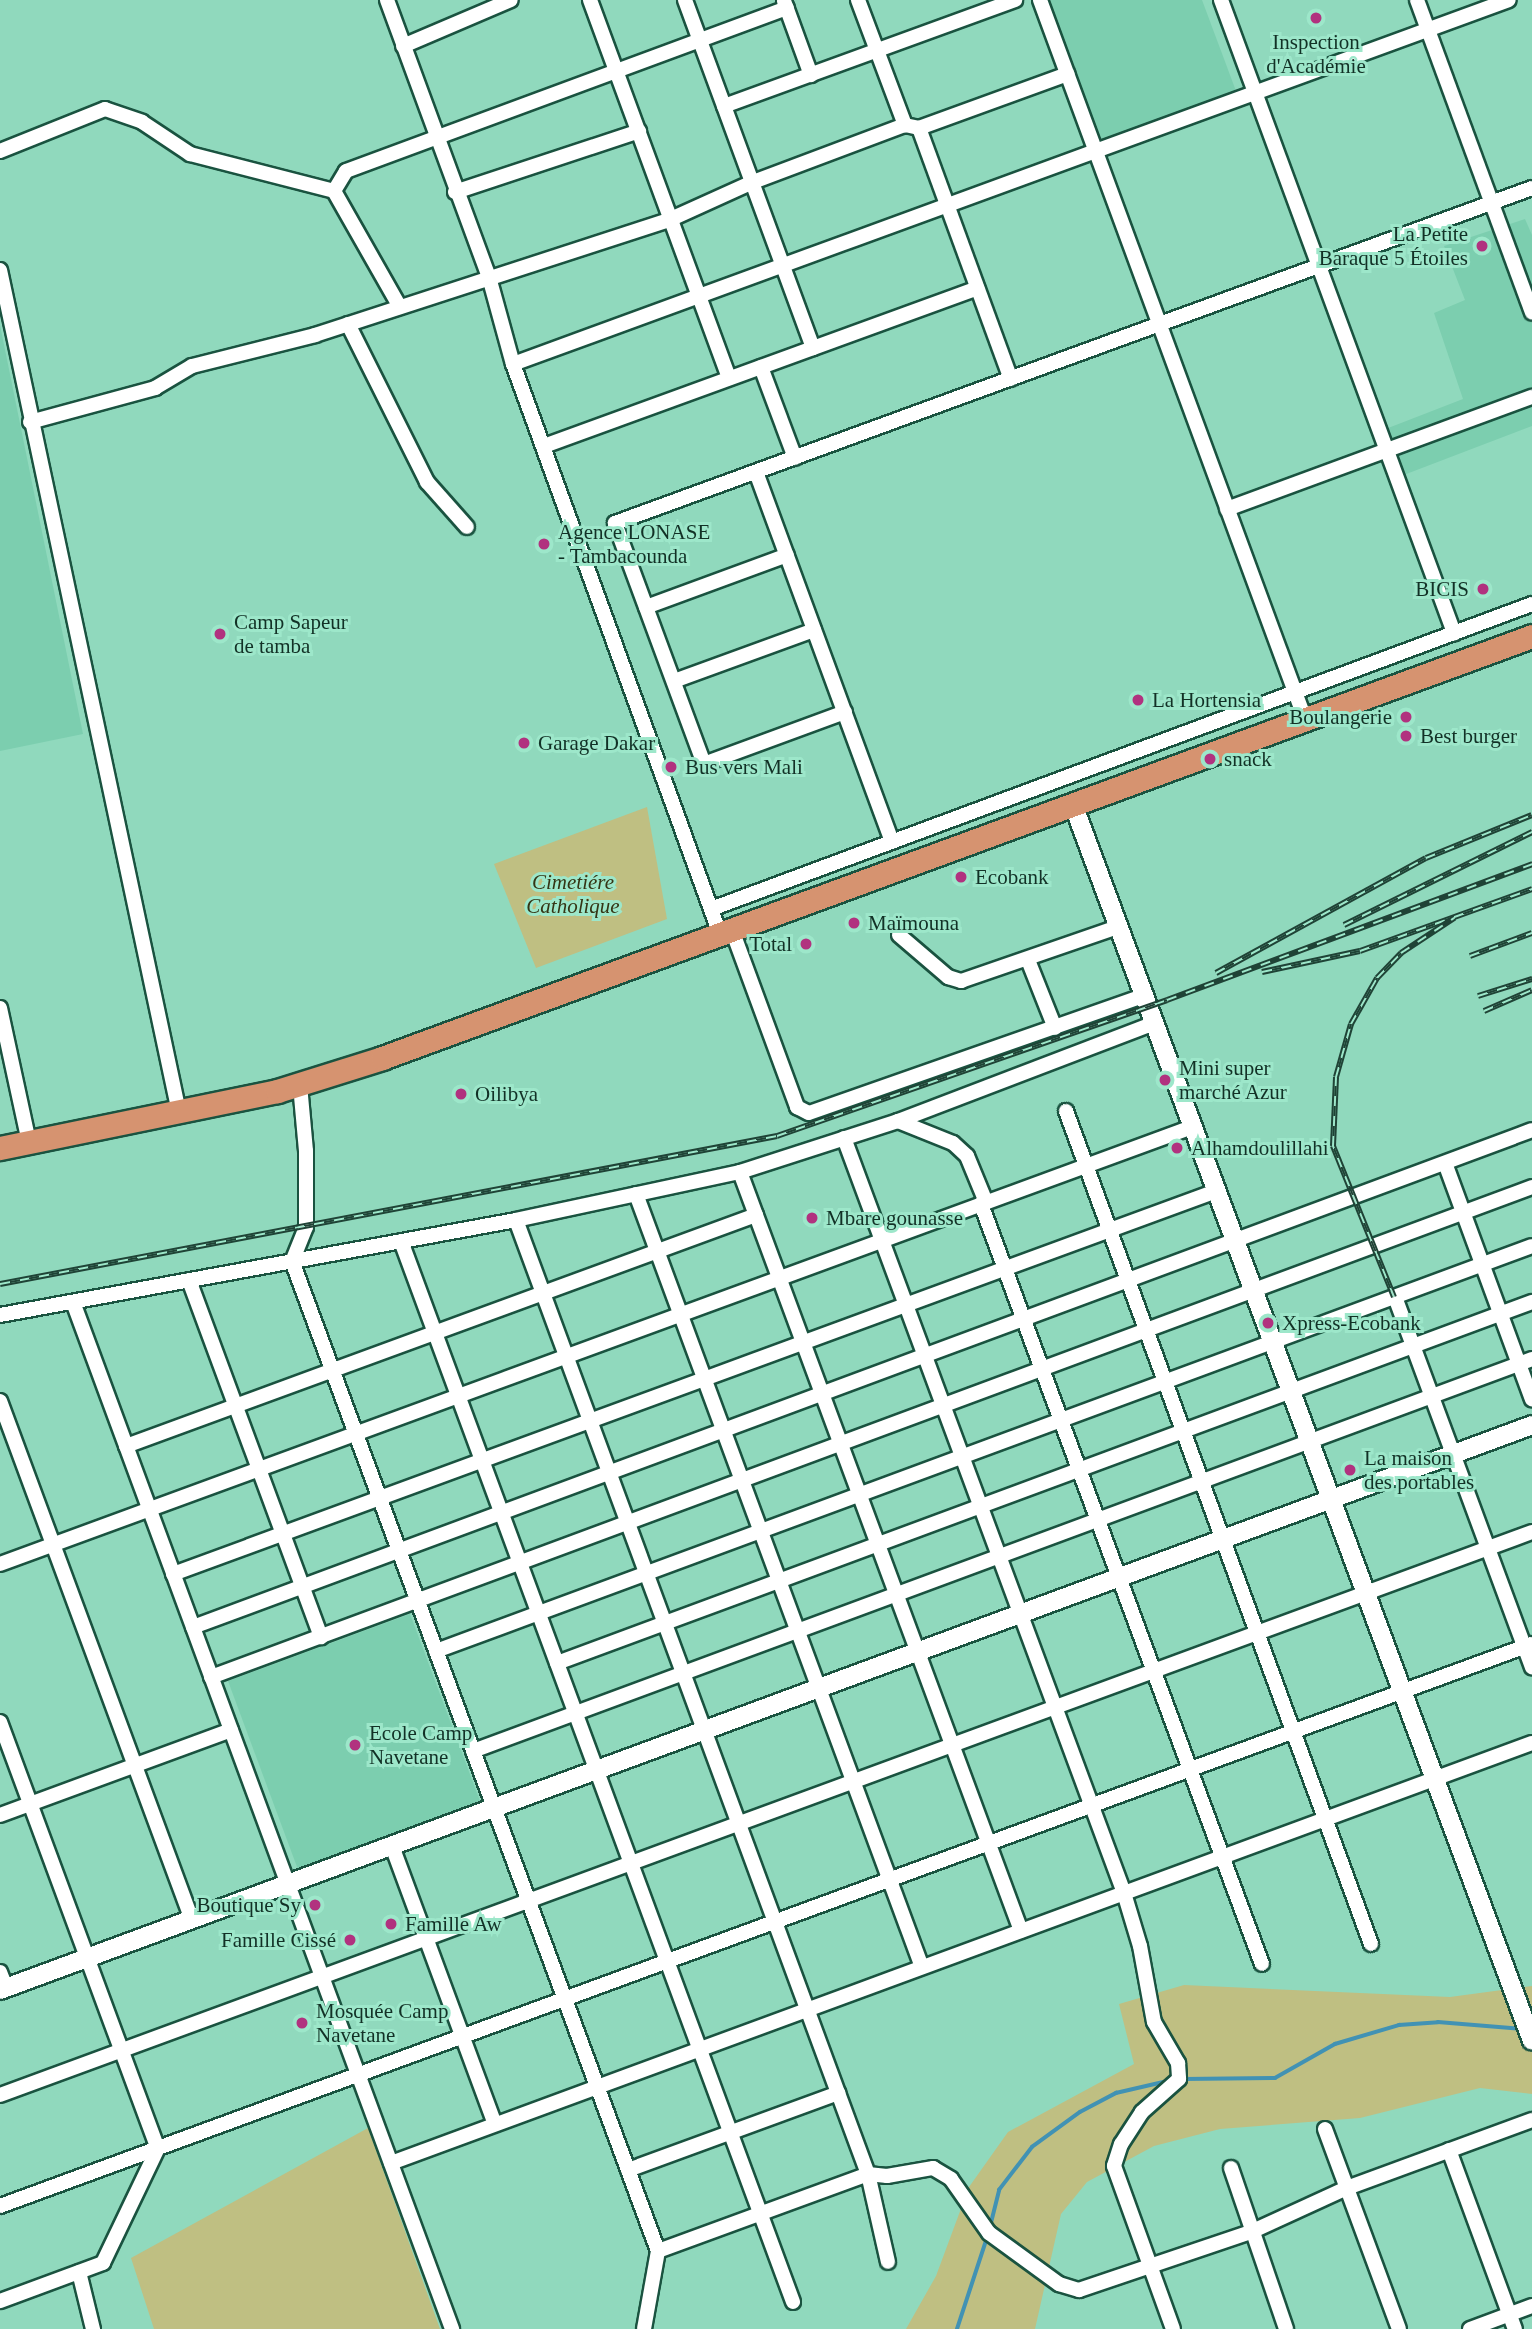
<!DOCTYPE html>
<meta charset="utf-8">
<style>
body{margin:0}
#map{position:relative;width:1532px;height:2329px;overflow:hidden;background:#90d9bd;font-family:"Times New Roman",serif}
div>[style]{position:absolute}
.built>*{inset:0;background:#7cceaf}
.green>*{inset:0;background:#bfbf82}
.stream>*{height:3.5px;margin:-1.75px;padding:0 1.75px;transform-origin:1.75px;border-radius:1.75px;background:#4192b4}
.roads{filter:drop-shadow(2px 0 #1a5340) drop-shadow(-2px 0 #1a5340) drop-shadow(0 2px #1a5340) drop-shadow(0 -2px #1a5340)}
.minor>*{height:14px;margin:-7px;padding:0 7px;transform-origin:7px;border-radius:7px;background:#fff}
.tertiary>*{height:18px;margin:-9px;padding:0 9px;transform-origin:9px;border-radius:9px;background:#fff}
.trunk>*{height:23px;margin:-11.5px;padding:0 11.5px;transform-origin:11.5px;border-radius:11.5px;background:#d69370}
.rail>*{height:6px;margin-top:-3px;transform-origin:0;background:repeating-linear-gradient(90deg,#9de7ca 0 10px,#1f4336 0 20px);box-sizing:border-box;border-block:2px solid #1f4336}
.dots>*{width:19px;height:19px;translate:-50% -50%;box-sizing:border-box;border:4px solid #9de7ca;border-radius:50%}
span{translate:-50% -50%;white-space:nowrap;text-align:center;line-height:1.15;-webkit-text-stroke:6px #9de7ca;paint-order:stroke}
.poi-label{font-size:21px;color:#123126}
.right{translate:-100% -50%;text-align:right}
.left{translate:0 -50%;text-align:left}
.park-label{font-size:21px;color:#353515;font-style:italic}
</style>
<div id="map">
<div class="built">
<div style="clip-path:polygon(1048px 0,1202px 0,1236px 91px,1101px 142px)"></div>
<div style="clip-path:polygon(1525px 219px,1532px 235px,1532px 426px,1401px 476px,1383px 430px,1463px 399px,1434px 313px,1465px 300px,1444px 246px)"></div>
<div style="clip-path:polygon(0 325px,83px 734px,0 751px)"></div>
<div style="clip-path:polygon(410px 1614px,483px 1809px,300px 1875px,228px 1681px)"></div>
</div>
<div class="green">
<div style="clip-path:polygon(647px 807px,667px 919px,536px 968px,494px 864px)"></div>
<div style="clip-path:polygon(1184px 1985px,1450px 1997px,1532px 1986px,1532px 2094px,1480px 2088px,1360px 2118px,1220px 2129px,1154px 2146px,1087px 2182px,1061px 2214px,1035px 2329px,906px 2329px,936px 2276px,969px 2187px,1008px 2132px,1134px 2064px,1119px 2004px)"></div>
<div style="clip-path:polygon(368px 2128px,440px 2329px,154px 2329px,131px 2258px)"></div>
</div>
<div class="stream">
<div style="left:1183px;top:2079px;width:92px;rotate:-0.6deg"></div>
<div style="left:1275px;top:2078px;width:69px;rotate:-29.5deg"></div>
<div style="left:1335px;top:2044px;width:67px;rotate:-16.5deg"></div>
<div style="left:1399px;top:2025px;width:39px;rotate:-4deg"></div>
<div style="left:1438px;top:2022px;width:85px;rotate:4.7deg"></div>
<div style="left:990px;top:2227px;width:38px;rotate:-76deg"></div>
<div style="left:999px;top:2190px;width:54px;rotate:-52.5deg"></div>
<div style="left:1032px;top:2147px;width:59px;rotate:-36.1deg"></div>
<div style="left:1080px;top:2112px;width:41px;rotate:-27.8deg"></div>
<div style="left:1116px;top:2093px;width:57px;rotate:-13.1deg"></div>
<div style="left:957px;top:2329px;width:96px;rotate:-71.8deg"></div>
</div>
<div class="roads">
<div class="minor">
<div style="left:387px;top:0;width:295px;rotate:69.8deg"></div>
<div style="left:489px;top:277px;width:90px;rotate:74.6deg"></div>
<div style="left:513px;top:364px;width:606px;rotate:70.04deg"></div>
<div style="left:590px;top:0;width:403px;rotate:69.8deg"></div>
<div style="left:685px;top:0;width:371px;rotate:69.8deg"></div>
<div style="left:858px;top:0;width:134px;rotate:69.4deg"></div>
<div style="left:1040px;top:0;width:766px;rotate:69.77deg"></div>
<div style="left:1221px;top:0;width:675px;rotate:69.79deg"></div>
<div style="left:1417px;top:0;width:333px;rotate:69.8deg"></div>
<div style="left:784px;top:1px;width:79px;rotate:70deg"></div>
<div style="left:403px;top:46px;width:117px;rotate:-23.1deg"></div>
<div style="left:724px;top:106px;width:310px;rotate:-20deg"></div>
<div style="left:919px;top:128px;width:267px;rotate:69.9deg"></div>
<div style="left:0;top:151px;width:113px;rotate:-21.8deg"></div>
<div style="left:105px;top:109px;width:39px;rotate:19deg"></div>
<div style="left:142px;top:122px;width:58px;rotate:33.7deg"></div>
<div style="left:190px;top:154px;width:149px;rotate:14.4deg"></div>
<div style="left:334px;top:191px;width:133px;rotate:60.4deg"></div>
<div style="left:334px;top:191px;width:23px;rotate:-59deg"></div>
<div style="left:346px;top:171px;width:470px;rotate:-20.3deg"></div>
<div style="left:455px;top:192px;width:194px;rotate:-18.3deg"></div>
<div style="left:0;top:270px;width:861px;rotate:78deg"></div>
<div style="left:348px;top:324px;width:177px;rotate:63.4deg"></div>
<div style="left:427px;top:482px;width:60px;rotate:48.4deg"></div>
<div style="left:513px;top:364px;width:1060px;rotate:-20.08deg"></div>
<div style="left:761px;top:367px;width:97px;rotate:69.5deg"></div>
<div style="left:30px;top:422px;width:130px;rotate:-15.2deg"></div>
<div style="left:155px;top:388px;width:43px;rotate:-30.7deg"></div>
<div style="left:192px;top:366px;width:127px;rotate:-14.1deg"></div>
<div style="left:315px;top:335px;width:374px;rotate:-18deg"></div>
<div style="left:671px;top:219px;width:90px;rotate:-24.3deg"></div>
<div style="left:753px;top:182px;width:162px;rotate:-20.6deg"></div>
<div style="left:905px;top:125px;width:14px;rotate:12deg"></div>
<div style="left:919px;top:128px;width:158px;rotate:-20deg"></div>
<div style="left:544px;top:446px;width:461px;rotate:-20deg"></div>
<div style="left:756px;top:472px;width:394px;rotate:69.8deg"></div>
<div style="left:1227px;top:509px;width:325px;rotate:-20.2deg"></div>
<div style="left:646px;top:607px;width:150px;rotate:-20.2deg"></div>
<div style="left:674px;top:681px;width:149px;rotate:-20deg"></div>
<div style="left:845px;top:712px;width:150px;rotate:159.8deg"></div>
<div style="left:704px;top:764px;width:257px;rotate:-110.3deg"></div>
<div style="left:615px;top:523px;width:976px;rotate:-20.07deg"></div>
<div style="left:711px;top:909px;width:876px;rotate:-20.38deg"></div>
<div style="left:732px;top:930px;width:189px;rotate:69.8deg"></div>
<div style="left:797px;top:1107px;width:13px;rotate:27deg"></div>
<div style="left:809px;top:1113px;width:355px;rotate:-19.3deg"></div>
<div style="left:899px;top:935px;width:65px;rotate:40.6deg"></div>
<div style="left:948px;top:977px;width:14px;rotate:17deg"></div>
<div style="left:961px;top:981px;width:166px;rotate:-19deg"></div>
<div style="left:1028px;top:960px;width:73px;rotate:68.3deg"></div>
<div style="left:0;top:1008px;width:137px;rotate:77.8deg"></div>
<div style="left:300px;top:1085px;width:66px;rotate:84.8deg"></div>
<div style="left:306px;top:1151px;width:76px;rotate:90deg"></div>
<div style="left:306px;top:1227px;width:37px;rotate:112deg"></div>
<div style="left:292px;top:1261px;width:1055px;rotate:69.71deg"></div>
<div style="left:658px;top:2251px;width:79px;rotate:100.2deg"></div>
<div style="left:1066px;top:1111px;width:887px;rotate:69.89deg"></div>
<div style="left:898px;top:1121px;width:59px;rotate:21.8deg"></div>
<div style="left:953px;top:1143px;width:19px;rotate:43deg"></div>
<div style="left:967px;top:1156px;width:50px;rotate:67.6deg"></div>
<div style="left:844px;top:1138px;width:805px;rotate:69.65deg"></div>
<div style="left:1124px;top:1893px;width:55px;rotate:73.2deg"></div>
<div style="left:1140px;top:1946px;width:77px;rotate:79.6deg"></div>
<div style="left:1154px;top:2022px;width:48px;rotate:59.7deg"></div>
<div style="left:1178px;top:2063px;width:16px;rotate:86deg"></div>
<div style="left:1179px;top:2079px;width:50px;rotate:138.3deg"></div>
<div style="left:1142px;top:2112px;width:38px;rotate:123deg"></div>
<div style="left:1121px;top:2144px;width:23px;rotate:108deg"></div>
<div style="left:1114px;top:2166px;width:173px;rotate:70.1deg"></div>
<div style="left:1445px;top:1163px;width:252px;rotate:69.8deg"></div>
<div style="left:740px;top:1172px;width:809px;rotate:69.68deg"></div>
<div style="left:636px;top:1194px;width:824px;rotate:69.7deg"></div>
<div style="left:981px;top:1204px;width:810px;rotate:69.71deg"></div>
<div style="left:516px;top:1220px;width:1017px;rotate:69.75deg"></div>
<div style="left:868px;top:2174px;width:90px;rotate:77.2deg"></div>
<div style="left:401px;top:1241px;width:1131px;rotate:69.72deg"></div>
<div style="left:189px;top:1280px;width:381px;rotate:69.7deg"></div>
<div style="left:1395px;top:1297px;width:395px;rotate:69.7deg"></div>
<div style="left:73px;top:1302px;width:1095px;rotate:69.74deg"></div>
<div style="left:0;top:1315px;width:525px;rotate:-10.43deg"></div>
<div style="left:516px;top:1220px;width:229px;rotate:-12.1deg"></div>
<div style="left:740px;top:1172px;width:166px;rotate:-17.9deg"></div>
<div style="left:898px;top:1121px;width:274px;rotate:-20.9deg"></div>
<div style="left:0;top:1401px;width:553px;rotate:69.7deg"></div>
<div style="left:126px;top:1446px;width:671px;rotate:-20.14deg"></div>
<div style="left:0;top:1564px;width:1270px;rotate:-20.13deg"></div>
<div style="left:173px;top:1574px;width:1111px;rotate:-20.16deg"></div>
<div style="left:193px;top:1627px;width:1428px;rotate:-20.36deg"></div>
<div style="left:436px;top:1651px;width:1168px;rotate:-20.28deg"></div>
<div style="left:557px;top:1663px;width:1040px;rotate:-20.32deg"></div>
<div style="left:211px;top:1677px;width:1409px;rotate:-20.35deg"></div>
<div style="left:0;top:1722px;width:454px;rotate:69.7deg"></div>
<div style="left:158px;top:2148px;width:127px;rotate:115.6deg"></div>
<div style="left:103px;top:2263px;width:110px;rotate:159.7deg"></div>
<div style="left:473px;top:1751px;width:1129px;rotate:-20.31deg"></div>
<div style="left:0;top:1815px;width:246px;rotate:-20.2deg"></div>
<div style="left:392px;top:1846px;width:296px;rotate:69.7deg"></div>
<div style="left:0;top:1972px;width:17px;rotate:69deg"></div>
<div style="left:0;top:2095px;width:1632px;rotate:-20.18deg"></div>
<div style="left:1325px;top:2129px;width:213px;rotate:69.7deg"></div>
<div style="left:1449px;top:2150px;width:191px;rotate:69.8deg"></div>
<div style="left:391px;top:2163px;width:1216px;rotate:-20.21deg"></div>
<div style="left:1231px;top:2168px;width:170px;rotate:71.1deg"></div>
<div style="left:628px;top:2170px;width:224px;rotate:-20.1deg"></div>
<div style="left:0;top:2206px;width:1632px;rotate:-20.15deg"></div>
<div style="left:658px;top:2251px;width:224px;rotate:-20.1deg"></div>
<div style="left:868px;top:2174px;width:19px;rotate:6deg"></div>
<div style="left:887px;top:2176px;width:47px;rotate:-9.9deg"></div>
<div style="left:933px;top:2168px;width:21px;rotate:31deg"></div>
<div style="left:951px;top:2179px;width:66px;rotate:54.9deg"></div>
<div style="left:989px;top:2233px;width:87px;rotate:36.1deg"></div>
<div style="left:1059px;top:2284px;width:21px;rotate:17deg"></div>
<div style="left:1079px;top:2290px;width:184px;rotate:-18.7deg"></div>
<div style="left:1253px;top:2231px;width:103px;rotate:-24.6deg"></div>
<div style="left:1347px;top:2188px;width:197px;rotate:-20.2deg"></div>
<div style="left:79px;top:2272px;width:59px;rotate:76.2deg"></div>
<div style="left:1470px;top:2329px;width:66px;rotate:-20.4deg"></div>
</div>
<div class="tertiary">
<div style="left:1073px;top:804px;width:1319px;rotate:69.64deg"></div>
<div style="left:0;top:1990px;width:1633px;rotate:-20.24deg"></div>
</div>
<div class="trunk">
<div style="left:0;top:1148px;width:283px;rotate:-11.6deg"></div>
<div style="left:277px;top:1091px;width:110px;rotate:-17.4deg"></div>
<div style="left:382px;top:1058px;width:1225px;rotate:-20.15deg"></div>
</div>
</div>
<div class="rail">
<div style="left:1344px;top:925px;width:210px;rotate:-26.3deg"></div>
<div style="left:1470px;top:956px;width:66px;rotate:-20.4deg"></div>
<div style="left:1262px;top:972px;width:100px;rotate:-12.1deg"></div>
<div style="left:1360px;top:951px;width:183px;rotate:-19.8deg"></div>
<div style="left:1216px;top:973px;width:239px;rotate:-28.7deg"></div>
<div style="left:1426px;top:858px;width:114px;rotate:-22.1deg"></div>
<div style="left:1478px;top:996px;width:57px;rotate:-17.5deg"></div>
<div style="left:1484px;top:1011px;width:52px;rotate:-23.6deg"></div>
<div style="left:0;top:1284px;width:791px;rotate:-10.78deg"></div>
<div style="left:777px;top:1136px;width:413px;rotate:-19.2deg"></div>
<div style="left:1167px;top:1000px;width:390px;rotate:-20.4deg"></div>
<div style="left:1394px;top:1297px;width:163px;rotate:-112deg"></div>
<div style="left:1333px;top:1146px;width:69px;rotate:-87.5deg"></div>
<div style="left:1336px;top:1077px;width:55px;rotate:-74.2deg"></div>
<div style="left:1351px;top:1024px;width:53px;rotate:-60.5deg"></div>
<div style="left:1377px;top:978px;width:35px;rotate:-46deg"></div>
<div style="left:1401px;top:953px;width:64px;rotate:-33.4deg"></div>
</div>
<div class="dots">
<div style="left:1316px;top:18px;background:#b1327f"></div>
<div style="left:1482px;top:246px;background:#b1327f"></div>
<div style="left:544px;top:544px;background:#b1327f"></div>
<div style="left:1483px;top:589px;background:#b1327f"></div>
<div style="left:220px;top:634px;background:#b1327f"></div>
<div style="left:1138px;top:700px;background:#b1327f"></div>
<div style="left:1406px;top:717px;background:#b1327f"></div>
<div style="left:1406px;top:736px;background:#b1327f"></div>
<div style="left:524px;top:743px;background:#b1327f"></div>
<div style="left:1210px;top:759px;background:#b1327f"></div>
<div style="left:671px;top:767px;background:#b1327f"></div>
<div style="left:961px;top:877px;background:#b1327f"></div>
<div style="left:854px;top:923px;background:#b1327f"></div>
<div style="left:806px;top:944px;background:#b1327f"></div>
<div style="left:1165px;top:1080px;background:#b1327f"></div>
<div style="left:461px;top:1094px;background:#b1327f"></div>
<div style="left:1177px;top:1148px;background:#b1327f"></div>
<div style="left:812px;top:1218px;background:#b1327f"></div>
<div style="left:1268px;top:1323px;background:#b1327f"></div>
<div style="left:1350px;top:1470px;background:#b1327f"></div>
<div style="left:355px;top:1745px;background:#b1327f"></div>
<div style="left:315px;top:1905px;background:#b1327f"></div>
<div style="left:391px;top:1924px;background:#b1327f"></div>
<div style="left:350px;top:1940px;background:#b1327f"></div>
<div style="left:302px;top:2023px;background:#b1327f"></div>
</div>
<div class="poi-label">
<span style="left:1316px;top:54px">Inspection<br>d'Académie</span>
<span class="right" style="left:1468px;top:246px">La Petite<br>Baraque 5 Étoiles</span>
<span class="left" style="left:558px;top:544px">Agence LONASE<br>- Tambacounda</span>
<span class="right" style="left:1469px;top:589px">BICIS</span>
<span class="left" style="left:234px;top:634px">Camp Sapeur<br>de tamba</span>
<span class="left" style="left:1152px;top:700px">La Hortensia</span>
<span class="right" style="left:1392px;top:717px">Boulangerie</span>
<span class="left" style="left:1420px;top:736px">Best burger</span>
<span class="left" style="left:538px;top:743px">Garage Dakar</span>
<span class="left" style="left:1224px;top:759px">snack</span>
<span class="left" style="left:685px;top:767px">Bus vers Mali</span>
<span class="left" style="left:975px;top:877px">Ecobank</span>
<span class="left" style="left:868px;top:923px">Maïmouna</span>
<span class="right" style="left:792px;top:944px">Total</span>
<span class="left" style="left:1179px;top:1080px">Mini super<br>marché Azur</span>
<span class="left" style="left:475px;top:1094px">Oilibya</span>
<span class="left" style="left:1191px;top:1148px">Alhamdoulillahi</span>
<span class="left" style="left:826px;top:1218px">Mbare gounasse</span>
<span class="left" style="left:1282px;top:1323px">Xpress-Ecobank</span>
<span class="left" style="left:1364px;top:1470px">La maison<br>des portables</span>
<span class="left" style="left:369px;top:1745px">Ecole Camp<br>Navetane</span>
<span class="right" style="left:301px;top:1905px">Boutique Sy</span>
<span class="left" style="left:405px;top:1924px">Famille Aw</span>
<span class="right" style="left:336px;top:1940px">Famille Cissé</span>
<span class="left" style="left:316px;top:2023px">Mosquée Camp<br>Navetane</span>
</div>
<div class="park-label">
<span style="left:573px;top:894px">Cimetiére<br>Catholique</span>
</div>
</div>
